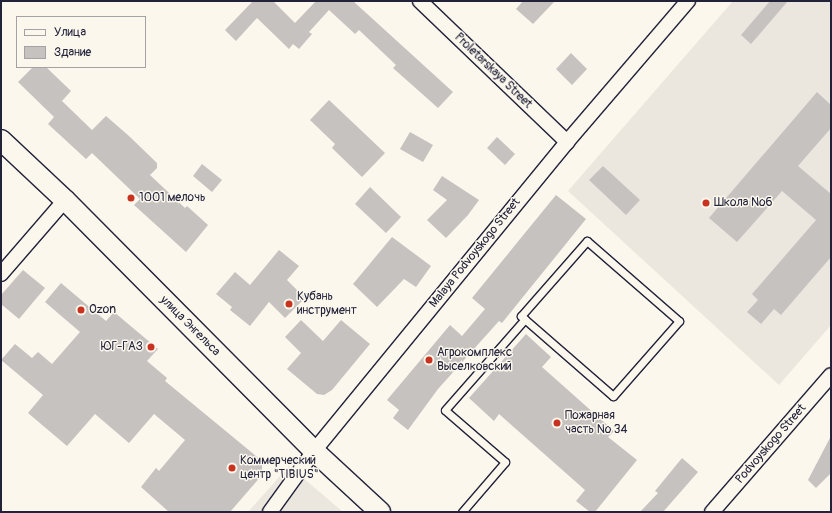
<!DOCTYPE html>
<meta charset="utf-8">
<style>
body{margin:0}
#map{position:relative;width:832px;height:513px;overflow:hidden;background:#fbf7ec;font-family:Pangolin,sans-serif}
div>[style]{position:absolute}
.built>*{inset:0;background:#ebe7df}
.building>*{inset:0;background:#c6c2c0}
.roads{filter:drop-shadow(1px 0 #22223b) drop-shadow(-1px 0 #22223b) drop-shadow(0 1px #22223b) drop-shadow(0 -1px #22223b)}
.service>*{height:7px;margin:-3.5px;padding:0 3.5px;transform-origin:3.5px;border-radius:3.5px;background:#fbf7ec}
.minor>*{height:14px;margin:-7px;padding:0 7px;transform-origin:7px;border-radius:7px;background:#fbf7ec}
.secondary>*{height:20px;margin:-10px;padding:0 10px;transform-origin:10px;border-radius:10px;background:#fbf7ec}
.dots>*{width:11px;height:11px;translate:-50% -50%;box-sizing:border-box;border:2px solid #fbf7ec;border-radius:50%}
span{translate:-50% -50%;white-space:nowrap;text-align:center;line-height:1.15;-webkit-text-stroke:3px #fbf7ec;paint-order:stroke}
.street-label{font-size:12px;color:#22223b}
.poi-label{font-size:12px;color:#22223b}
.left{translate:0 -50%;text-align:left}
.right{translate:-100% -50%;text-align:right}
.frame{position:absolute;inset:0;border:2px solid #22223b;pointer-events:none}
.legend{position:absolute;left:16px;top:16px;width:130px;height:52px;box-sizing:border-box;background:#fbf7ec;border:1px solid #a4a2a5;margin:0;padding:5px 7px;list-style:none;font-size:12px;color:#22223b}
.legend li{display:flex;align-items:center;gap:8px;height:20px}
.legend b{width:20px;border:1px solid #a4a2a5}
</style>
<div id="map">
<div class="built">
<div style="clip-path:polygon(733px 1px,831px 1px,831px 325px,779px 385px,568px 191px)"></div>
<div style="clip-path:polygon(289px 466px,343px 512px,248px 512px)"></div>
</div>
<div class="building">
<div style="clip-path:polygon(253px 1px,273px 1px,295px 23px,316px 1px,353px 1px,453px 92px,438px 108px,393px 68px,396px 65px,359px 30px,355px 34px,329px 10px,309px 32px,312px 34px,299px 49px,293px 44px,289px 49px,257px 18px,236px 41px,225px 30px)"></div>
<div style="clip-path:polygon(523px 1px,555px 1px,533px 24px,516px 9px)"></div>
<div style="clip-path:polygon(770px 1px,788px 1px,751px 44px,741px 35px)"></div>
<div style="clip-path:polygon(571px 53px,587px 69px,572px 85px,556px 69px)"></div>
<div style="clip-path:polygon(33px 67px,46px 67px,71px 91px,62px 101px,92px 130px,106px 116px,129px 136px,157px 163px,157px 168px,150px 175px,185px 208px,187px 206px,208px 225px,186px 252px,134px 205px,140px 199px,92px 153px,86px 159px,48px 124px,54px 117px,18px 82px)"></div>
<div style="clip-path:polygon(817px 92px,831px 105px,831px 128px,798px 166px,831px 194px,831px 257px,781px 315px,774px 309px,761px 324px,747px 312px,758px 300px,752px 294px,816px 220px,782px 191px,737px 242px,709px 218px)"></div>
<div style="clip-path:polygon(329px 100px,385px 153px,362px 177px,332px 148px,335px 144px,310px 120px)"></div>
<div style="clip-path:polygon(410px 132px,433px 145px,423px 162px,400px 149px)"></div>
<div style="clip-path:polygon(497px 137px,515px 154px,505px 165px,487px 148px)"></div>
<div style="clip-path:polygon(202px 164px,222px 180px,212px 192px,193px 176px)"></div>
<div style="clip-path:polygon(603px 166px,640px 200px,626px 215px,589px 180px)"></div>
<div style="clip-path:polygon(442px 176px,479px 200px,468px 215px,446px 238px,427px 220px,447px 200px,433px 190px)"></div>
<div style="clip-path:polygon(370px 187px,401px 217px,386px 233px,355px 204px)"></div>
<div style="clip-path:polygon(556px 195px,586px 219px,502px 323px,499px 321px,438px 389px,408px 430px,393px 418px,399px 410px,387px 400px,450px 325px,462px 336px,485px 309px,472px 298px)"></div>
<div style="clip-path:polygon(392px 237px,431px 266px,416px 287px,404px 279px,377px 307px,353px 284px)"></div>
<div style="clip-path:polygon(279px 250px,299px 266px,287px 280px,305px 298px,285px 318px,269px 302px,250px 326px,230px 310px,232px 307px,216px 294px,235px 272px,250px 285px)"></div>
<div style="clip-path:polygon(23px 270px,45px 288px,19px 319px,1px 304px,1px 295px)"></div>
<div style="clip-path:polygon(61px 283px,106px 321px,114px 312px,158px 349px,147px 361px,167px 378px,165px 381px,262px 461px,262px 475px,230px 512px,169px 512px,141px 487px,156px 468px,159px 471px,185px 440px,154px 414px,129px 443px,95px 414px,67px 446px,28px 413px,43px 395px,1px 360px,15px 344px,32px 358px,38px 352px,52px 364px,80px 332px,45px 302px)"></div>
<div style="clip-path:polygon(301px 320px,323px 341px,341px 320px,370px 344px,332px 390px,324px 395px,317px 394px,287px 369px,301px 353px,285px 337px)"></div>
<div style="clip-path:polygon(526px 334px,551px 357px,542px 367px,614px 431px,608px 437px,637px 460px,595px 512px,590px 512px,576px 501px,585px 490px,499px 414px,494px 421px,469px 398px)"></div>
<div style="clip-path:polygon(831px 436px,831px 473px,816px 488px,808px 480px)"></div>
<div style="clip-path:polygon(682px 458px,698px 472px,663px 512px,640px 512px,658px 493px,655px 491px)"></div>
</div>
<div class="roads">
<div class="service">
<div style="left:587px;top:241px;width:122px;rotate:41deg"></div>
<div style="left:679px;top:321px;width:100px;rotate:131.3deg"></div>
<div style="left:613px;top:396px;width:122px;rotate:-139deg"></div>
<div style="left:521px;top:316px;width:100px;rotate:-48.7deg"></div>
<div style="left:462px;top:512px;width:66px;rotate:-49.3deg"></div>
<div style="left:505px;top:462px;width:79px;rotate:-139.1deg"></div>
<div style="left:445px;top:410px;width:121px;rotate:-48.7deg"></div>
</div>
<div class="minor">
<div style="left:420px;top:1px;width:204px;rotate:43.8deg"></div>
<div style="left:1px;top:274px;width:98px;rotate:-49.1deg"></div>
<div style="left:270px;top:512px;width:75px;rotate:-54.2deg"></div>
<div style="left:314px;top:451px;width:399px;rotate:-50.7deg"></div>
<div style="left:567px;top:142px;width:186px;rotate:-49.4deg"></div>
<div style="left:712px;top:512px;width:181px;rotate:-49deg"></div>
</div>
<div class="secondary">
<div style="left:1px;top:140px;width:88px;rotate:43.2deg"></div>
<div style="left:65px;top:200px;width:354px;rotate:45.2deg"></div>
<div style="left:314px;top:451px;width:90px;rotate:42.7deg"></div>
</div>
</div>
<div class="dots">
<div style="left:131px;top:198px;background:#c8321e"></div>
<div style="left:706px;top:203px;background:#c8321e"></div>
<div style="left:289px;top:304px;background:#c8321e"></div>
<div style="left:81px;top:310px;background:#c8321e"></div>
<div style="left:151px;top:347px;background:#c8321e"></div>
<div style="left:429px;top:360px;background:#c8321e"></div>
<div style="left:557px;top:423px;background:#c8321e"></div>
<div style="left:232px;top:468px;background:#c8321e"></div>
</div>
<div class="street-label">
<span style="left:493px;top:71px;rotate:44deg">Proletarskaya Street</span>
<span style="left:475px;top:253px;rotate:-51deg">Malaya Podvoyskogo Street</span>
<span style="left:190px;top:326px;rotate:45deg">улица Энгельса</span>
<span style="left:771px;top:444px;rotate:-49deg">Podvoyskogo Street</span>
</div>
<div class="poi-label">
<span class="left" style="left:139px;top:198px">1001 мелочь</span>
<span class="left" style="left:714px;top:203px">Школа №6</span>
<span class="left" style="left:297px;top:304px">Кубань<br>инструмент</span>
<span class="left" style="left:89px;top:310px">Ozon</span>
<span class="right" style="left:143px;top:347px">ЮГ-ГАЗ</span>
<span class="left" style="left:437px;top:360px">Агрокомплекс<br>Выселковский</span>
<span class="left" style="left:565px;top:423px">Пожарная<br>часть № 34</span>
<span class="left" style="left:240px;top:468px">Коммерческий<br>центр "TIBIUS"</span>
</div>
<div class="frame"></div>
<ul class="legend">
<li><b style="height:5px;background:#fbf7ec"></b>Улица</li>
<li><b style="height:11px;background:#c6c2c0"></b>Здание</li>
</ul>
</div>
